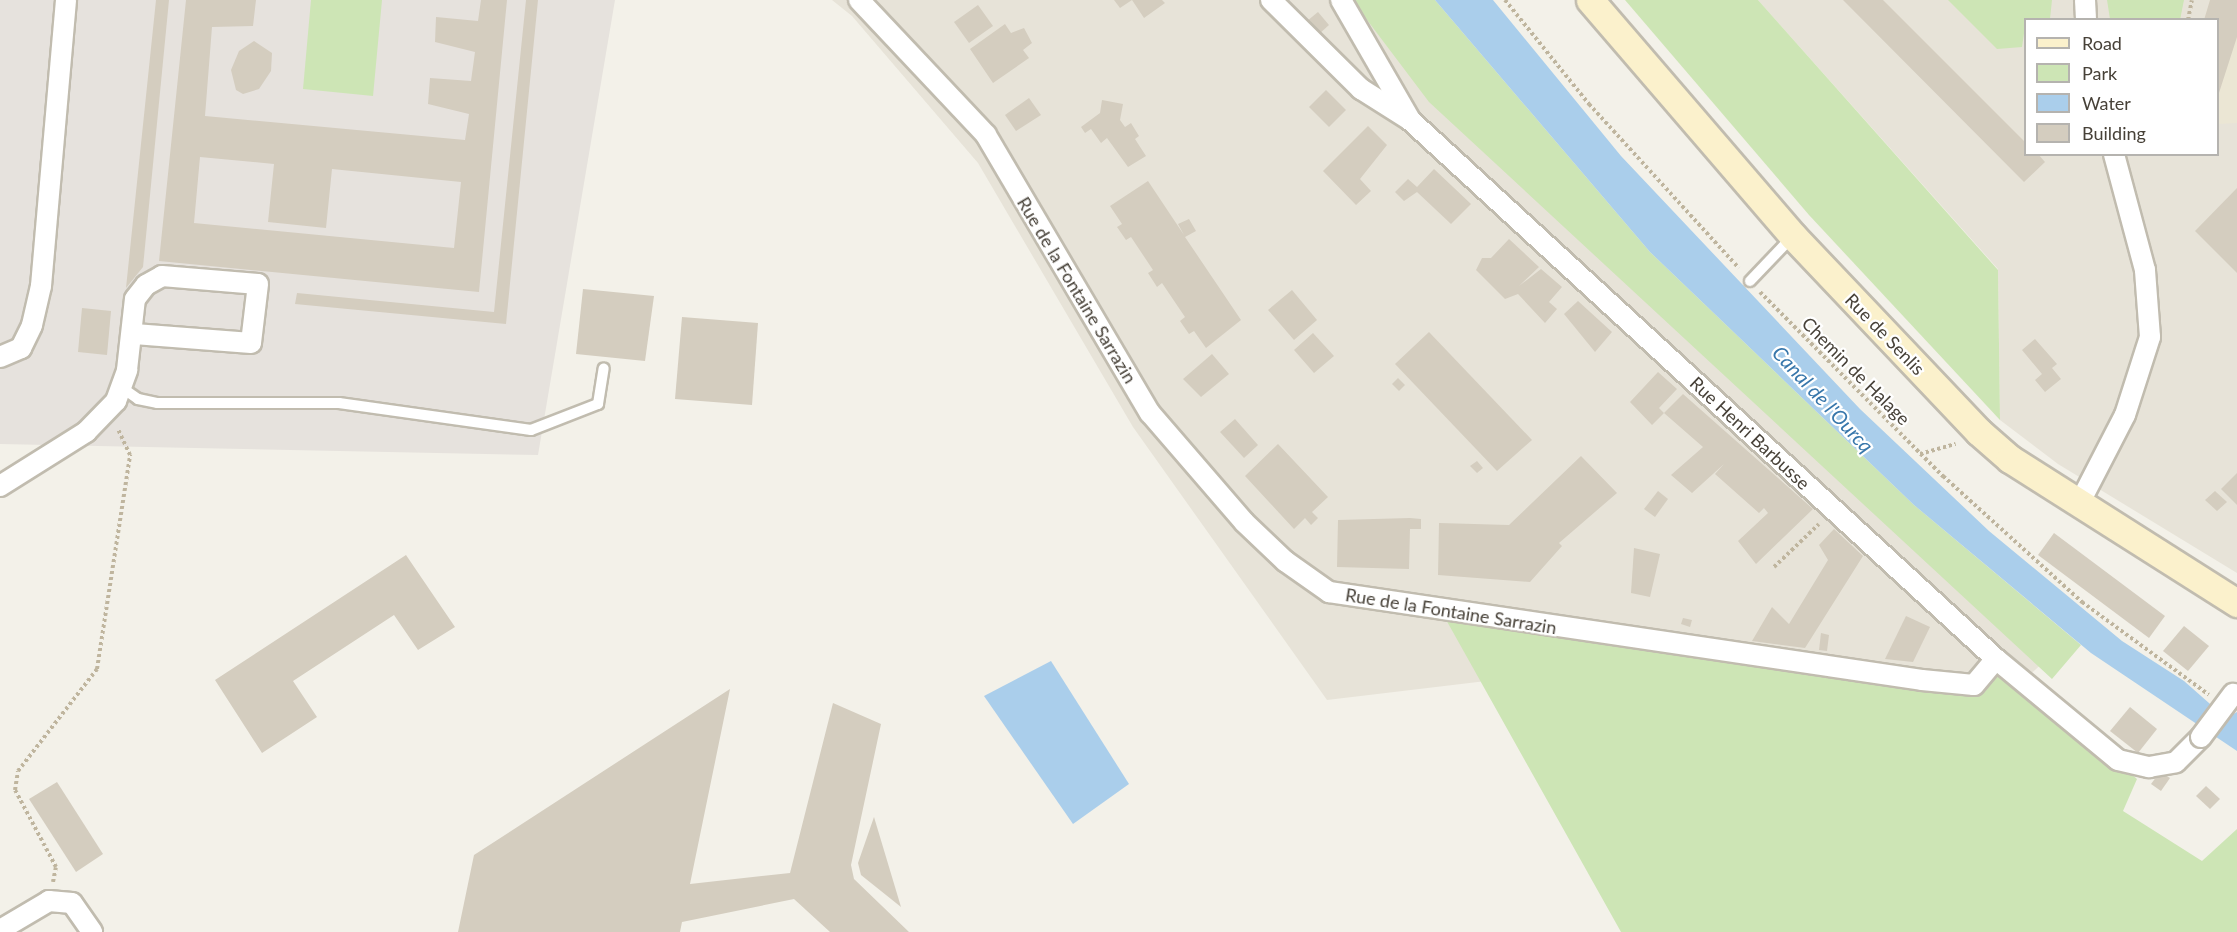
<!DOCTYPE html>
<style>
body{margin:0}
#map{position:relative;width:2237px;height:932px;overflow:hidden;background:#f3f1e9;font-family:Lato,sans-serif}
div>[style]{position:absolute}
.residential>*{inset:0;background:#e7e3d8}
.industrial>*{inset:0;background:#e6e2dd}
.education>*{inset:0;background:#ebe6d4}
.green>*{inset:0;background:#cde5b5}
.water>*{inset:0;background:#aaceeb}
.building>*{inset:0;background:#d4cdbf}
.path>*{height:4px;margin-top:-2px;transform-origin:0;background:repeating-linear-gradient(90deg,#bfb59e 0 3px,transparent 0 6px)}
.roads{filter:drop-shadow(2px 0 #c1bcaf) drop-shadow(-2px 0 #c1bcaf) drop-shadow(0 2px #c1bcaf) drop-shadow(0 -2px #c1bcaf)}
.lane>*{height:10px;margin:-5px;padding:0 5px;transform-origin:5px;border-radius:5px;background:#fff}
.street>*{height:20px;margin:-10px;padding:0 10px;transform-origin:10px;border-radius:10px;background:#fff}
.secondary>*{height:27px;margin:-13.5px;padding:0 13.5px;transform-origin:13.5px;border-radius:13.5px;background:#fbf1cc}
.bridges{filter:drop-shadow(2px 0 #c1bcaf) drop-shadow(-2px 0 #c1bcaf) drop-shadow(0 2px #c1bcaf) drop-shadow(0 -2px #c1bcaf)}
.street-bridge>*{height:20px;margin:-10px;padding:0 10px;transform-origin:10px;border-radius:10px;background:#fff}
span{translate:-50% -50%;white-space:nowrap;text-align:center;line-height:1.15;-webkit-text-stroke:4.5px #fff;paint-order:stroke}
.street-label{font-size:18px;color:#474138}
.water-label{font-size:20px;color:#3877ab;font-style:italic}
.legend{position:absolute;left:2024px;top:18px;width:195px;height:138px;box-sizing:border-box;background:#fff;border:2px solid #b5b3af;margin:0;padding:8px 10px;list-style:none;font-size:18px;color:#474138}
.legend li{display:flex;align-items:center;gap:12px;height:30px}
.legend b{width:30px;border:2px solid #b5b3af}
</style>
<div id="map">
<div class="residential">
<div style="clip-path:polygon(832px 0,1358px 0,2061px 646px,1975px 725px,1628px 664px,1327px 700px,1133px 427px,978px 163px,852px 16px)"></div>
<div style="clip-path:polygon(evenodd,1758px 0,2237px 0,2237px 573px,2058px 464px,2000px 420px,1998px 269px,1758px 0,2026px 20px,2218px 20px,2218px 154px,2026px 154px,2026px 20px)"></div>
</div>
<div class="industrial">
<div style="clip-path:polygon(0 0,615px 0,538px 455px,0 444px)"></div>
</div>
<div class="education">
<div style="clip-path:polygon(2210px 0,2237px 0,2237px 123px,2218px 124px,2218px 20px,2204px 20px)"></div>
</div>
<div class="green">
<div style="clip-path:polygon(311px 0,382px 0,373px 96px,303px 89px)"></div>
<div style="clip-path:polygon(1352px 0,1435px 0,1650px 252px,1914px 505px,2081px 645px,2052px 679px,1429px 102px)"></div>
<div style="clip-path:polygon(1625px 0,1758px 0,1998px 270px,2000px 420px,1809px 215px)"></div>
<div style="clip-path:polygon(1948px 0,2052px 0,2050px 19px,2026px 20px,2022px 47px,1997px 49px)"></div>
<div style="clip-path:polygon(2107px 0,2184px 0,2180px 20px,2110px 19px)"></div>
<div style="clip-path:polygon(1440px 609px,1973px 685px,1996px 659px,2137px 779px,2123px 811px,2202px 861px,2237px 829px,2237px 932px,1621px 932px)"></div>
</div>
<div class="water">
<div style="clip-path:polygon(1435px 0,1493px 0,1621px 156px,1860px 409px,1989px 531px,2122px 641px,2184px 681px,2226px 718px,2237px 712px,2237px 751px,2091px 653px,1914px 505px,1650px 252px)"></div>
<div style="clip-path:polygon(1051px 661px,1129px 784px,1073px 824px,984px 696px)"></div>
</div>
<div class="building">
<div style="clip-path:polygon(156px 0,169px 0,143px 267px,126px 288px)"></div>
<div style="clip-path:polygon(evenodd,186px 0,256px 0,253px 26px,212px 27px,205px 116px,465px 140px,469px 114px,428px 104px,430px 78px,471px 81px,475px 52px,435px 42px,436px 17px,478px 21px,481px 0,507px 0,479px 292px,159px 261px,186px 0,200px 157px,274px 164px,268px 222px,326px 228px,332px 169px,461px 182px,454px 248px,194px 223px,200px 157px)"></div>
<div style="clip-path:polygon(526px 0,538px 0,506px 324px,295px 304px,297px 293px,494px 312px)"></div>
<div style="clip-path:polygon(1114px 0,1162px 0,1165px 3px,1144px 18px,1132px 0,1120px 8px)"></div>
<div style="clip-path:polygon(1843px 0,1883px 0,2025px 142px,2025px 154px,2038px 154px,2045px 162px,2024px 182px)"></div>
<div style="clip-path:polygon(2210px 0,2237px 0,2237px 37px,2218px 96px,2218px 20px,2204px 20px)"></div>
<div style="clip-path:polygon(978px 5px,993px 26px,969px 43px,954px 22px)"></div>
<div style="clip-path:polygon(1318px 12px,1329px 25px,1319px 34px,1307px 21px)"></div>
<div style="clip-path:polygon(1005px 24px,1011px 33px,1024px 28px,1032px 43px,1023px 50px,1029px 58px,993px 83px,970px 49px)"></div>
<div style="clip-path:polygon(254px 41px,272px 53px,271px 71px,259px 89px,243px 94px,236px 90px,231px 70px,239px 51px)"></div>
<div style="clip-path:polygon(1326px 90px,1346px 110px,1329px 127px,1309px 107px)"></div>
<div style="clip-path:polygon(1029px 98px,1041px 115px,1016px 131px,1005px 115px)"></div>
<div style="clip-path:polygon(1102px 100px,1123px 104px,1120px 120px,1125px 127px,1131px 123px,1139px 136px,1135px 139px,1146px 156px,1128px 167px,1107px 138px,1101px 143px,1091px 129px,1085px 133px,1081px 127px,1100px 113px)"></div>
<div style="clip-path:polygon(1368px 126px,1387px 145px,1360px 179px,1371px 191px,1356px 205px,1323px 171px)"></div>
<div style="clip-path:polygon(1434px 169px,1471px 204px,1451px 224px,1417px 192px,1404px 201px,1395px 192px,1408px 179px,1417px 187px)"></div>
<div style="clip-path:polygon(1148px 181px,1184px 235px,1178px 224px,1189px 219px,1196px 231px,1185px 237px,1241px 320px,1206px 348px,1194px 331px,1189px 334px,1180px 321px,1185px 317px,1162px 283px,1157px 287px,1148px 273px,1153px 270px,1131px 237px,1126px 240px,1117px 227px,1122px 224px,1110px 206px)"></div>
<div style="clip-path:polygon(2237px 188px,2237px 273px,2195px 231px)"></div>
<div style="clip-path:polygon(1509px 239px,1539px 267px,1519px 286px,1541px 269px,1562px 287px,1549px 302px,1557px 309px,1545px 323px,1518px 294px,1505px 299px,1476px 270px,1482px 258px,1491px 258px)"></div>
<div style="clip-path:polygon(583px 289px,654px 296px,645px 361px,576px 354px)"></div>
<div style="clip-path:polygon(1292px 290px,1317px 320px,1294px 340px,1268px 310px)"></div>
<div style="clip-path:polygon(1578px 301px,1612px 332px,1595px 352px,1564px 314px)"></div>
<div style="clip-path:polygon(82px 308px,111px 311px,107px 355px,78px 352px)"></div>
<div style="clip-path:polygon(682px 317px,758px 323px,752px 405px,675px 399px)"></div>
<div style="clip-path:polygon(1429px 332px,1532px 440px,1497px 471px,1395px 364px)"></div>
<div style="clip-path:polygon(1313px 333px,1334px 356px,1314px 373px,1294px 350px)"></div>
<div style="clip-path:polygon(2035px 339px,2057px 364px,2052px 368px,2061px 379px,2045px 392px,2035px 380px,2042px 374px,2022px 350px)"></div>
<div style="clip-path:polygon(1212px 354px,1229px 374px,1201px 397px,1183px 379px)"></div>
<div style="clip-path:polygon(1658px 372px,1677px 389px,1659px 408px,1664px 413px,1683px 394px,1813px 509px,1756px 564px,1738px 541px,1768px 513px,1764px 508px,1759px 513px,1715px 474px,1724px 464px,1692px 493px,1671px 475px,1703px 447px,1664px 413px,1652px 425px,1630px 402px)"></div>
<div style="clip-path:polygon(1398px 378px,1405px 385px,1399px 391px,1392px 384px)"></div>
<div style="clip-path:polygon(1235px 419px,1258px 445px,1244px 458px,1220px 432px)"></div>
<div style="clip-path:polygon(1278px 444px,1328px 497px,1312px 512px,1318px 518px,1311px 525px,1305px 518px,1294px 529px,1245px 476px)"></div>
<div style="clip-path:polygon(1581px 456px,1617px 493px,1559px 543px,1562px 546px,1530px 582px,1438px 575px,1439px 523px,1509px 525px)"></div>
<div style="clip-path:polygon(1477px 461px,1483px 468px,1477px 473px,1470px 466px)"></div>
<div style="clip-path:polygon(2237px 473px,2237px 505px,2221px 489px)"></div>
<div style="clip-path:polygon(1658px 491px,1668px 499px,1655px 517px,1644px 509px)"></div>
<div style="clip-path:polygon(2215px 491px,2227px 502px,2217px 511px,2205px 500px)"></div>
<div style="clip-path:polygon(1410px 518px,1421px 519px,1421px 529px,1410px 529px,1409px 569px,1337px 567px,1338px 520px)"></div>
<div style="clip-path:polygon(1834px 529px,1863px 556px,1805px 648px,1752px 641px,1772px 607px,1789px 624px,1828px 560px,1819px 545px)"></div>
<div style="clip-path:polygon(2054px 533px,2165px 616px,2149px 638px,2038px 555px)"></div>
<div style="clip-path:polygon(1634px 548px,1660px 554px,1650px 597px,1631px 593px)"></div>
<div style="clip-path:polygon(406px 555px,455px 627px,418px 650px,394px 615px,293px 681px,317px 717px,262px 753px,215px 680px)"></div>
<div style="clip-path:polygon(1906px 616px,1930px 627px,1913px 662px,1885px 659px)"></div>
<div style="clip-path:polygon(1683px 618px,1692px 620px,1690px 627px,1681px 624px)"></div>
<div style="clip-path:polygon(2184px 626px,2209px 646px,2188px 671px,2163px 651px)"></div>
<div style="clip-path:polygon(1821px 633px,1829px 635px,1827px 651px,1819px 650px)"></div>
<div style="clip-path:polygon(730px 689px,690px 884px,790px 873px,833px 703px,881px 724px,851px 865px,854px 879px,909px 932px,830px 932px,794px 899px,682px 922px,680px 932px,458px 932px,474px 855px)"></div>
<div style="clip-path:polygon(2130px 707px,2157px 729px,2138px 753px,2110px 731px)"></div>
<div style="clip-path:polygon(2160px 772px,2170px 778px,2161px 791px,2151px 784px)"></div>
<div style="clip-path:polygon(57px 782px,103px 854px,76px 872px,29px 799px)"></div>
<div style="clip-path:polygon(2206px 786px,2220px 799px,2210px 809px,2196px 796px)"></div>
<div style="clip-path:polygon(874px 817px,901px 907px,861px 875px,858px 863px)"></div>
</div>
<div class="path">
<div style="left:1505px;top:0;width:134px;rotate:51.1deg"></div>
<div style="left:1589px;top:104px;width:222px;rotate:47.6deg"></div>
<div style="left:2188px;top:20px;width:20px;rotate:-79deg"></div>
<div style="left:1760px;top:292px;width:260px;rotate:45.2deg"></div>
<div style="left:1943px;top:476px;width:188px;rotate:42.2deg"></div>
<div style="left:2082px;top:602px;width:157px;rotate:36.2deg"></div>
<div style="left:1920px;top:454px;width:37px;rotate:-16deg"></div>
<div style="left:1774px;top:567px;width:62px;rotate:-43.7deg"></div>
<div style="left:53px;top:882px;width:15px;rotate:-79deg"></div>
<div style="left:56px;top:867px;width:87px;rotate:-118deg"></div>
<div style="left:15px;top:790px;width:19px;rotate:-81deg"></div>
<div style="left:18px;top:771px;width:129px;rotate:-52.2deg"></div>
<div style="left:97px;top:669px;width:217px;rotate:-81.2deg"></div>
<div style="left:130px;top:455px;width:29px;rotate:-115deg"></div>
</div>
<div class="roads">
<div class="lane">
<div style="left:1750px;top:281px;width:62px;rotate:-46.3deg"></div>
<div style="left:121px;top:387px;width:21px;rotate:35deg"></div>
<div style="left:138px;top:399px;width:19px;rotate:12deg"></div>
<div style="left:157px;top:403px;width:182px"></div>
<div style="left:339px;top:403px;width:194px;rotate:8deg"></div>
<div style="left:531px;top:430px;width:72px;rotate:-21.2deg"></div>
<div style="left:598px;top:404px;width:36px;rotate:-81deg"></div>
</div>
<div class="street">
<div style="left:859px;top:0;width:185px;rotate:46.7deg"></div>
<div style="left:986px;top:135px;width:323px;rotate:59.5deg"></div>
<div style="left:1150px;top:413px;width:144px;rotate:49.2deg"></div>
<div style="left:1244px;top:522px;width:57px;rotate:43.6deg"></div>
<div style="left:1285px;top:561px;width:54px;rotate:35.2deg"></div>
<div style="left:1329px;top:592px;width:599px;rotate:8.44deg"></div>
<div style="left:1922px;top:680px;width:52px;rotate:5.5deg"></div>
<div style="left:1974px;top:685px;width:34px;rotate:-50deg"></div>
<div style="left:1271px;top:0;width:127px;rotate:44.7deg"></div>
<div style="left:1361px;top:89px;width:58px;rotate:32.3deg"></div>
<div style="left:1410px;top:120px;width:796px;rotate:42.61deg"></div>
<div style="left:1996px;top:659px;width:158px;rotate:39.6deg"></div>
<div style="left:2118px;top:760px;width:32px;rotate:13deg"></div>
<div style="left:2149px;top:767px;width:27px;rotate:-10deg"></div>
<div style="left:2176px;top:762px;width:35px;rotate:-45deg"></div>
<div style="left:1341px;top:0;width:136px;rotate:60deg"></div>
<div style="left:2085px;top:0;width:20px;rotate:87deg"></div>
<div style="left:0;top:357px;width:23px;rotate:-23deg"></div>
<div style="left:21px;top:348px;width:25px;rotate:-64deg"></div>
<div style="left:32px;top:325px;width:40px;rotate:-77deg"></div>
<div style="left:41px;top:286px;width:287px;rotate:-85deg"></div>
<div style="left:0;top:486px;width:102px;rotate:-32.1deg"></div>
<div style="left:86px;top:432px;width:43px;rotate:-45.9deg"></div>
<div style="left:116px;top:401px;width:33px;rotate:-70deg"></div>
<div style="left:127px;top:370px;width:71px;rotate:-83.6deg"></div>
<div style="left:135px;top:299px;width:18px;rotate:-52deg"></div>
<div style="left:146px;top:285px;width:18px;rotate:-29deg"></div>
<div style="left:162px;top:276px;width:96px;rotate:4.8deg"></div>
<div style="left:258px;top:284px;width:59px;rotate:96.8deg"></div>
<div style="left:251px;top:343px;width:117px;rotate:-175.6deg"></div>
<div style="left:2079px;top:504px;width:100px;rotate:-62.7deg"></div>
<div style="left:2125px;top:415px;width:82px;rotate:-72.2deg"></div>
<div style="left:2150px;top:337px;width:67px;rotate:-94.3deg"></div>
<div style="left:2145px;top:270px;width:120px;rotate:-105deg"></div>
<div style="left:0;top:930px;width:57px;rotate:-30.6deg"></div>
<div style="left:49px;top:901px;width:23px;rotate:5deg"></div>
<div style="left:72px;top:903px;width:35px;rotate:55deg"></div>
</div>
<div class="secondary">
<div style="left:1590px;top:0;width:311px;rotate:49.3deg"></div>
<div style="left:1793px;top:236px;width:270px;rotate:46.5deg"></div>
<div style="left:1979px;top:432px;width:41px;rotate:41.1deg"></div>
<div style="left:2010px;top:459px;width:269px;rotate:32.4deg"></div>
</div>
</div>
<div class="bridges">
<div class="street-bridge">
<div style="left:2201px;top:737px;width:54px;rotate:-53.3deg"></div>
</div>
</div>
<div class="street-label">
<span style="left:1077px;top:290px;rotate:59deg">Rue de la Fontaine Sarrazin</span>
<span style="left:1885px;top:334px;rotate:46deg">Rue de Senlis</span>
<span style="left:1856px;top:371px;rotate:45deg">Chemin de Halage</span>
<span style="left:1750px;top:433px;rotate:43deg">Rue Henri Barbusse</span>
<span style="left:1451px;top:611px;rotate:9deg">Rue de la Fontaine Sarrazin</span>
</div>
<div class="water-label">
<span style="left:1823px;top:399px;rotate:47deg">Canal de l'Ourcq</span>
</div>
<ul class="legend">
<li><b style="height:8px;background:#fbf1cc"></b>Road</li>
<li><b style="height:16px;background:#cde5b5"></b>Park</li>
<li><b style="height:16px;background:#aaceeb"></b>Water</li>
<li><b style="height:16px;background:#d4cdbf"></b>Building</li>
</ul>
</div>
